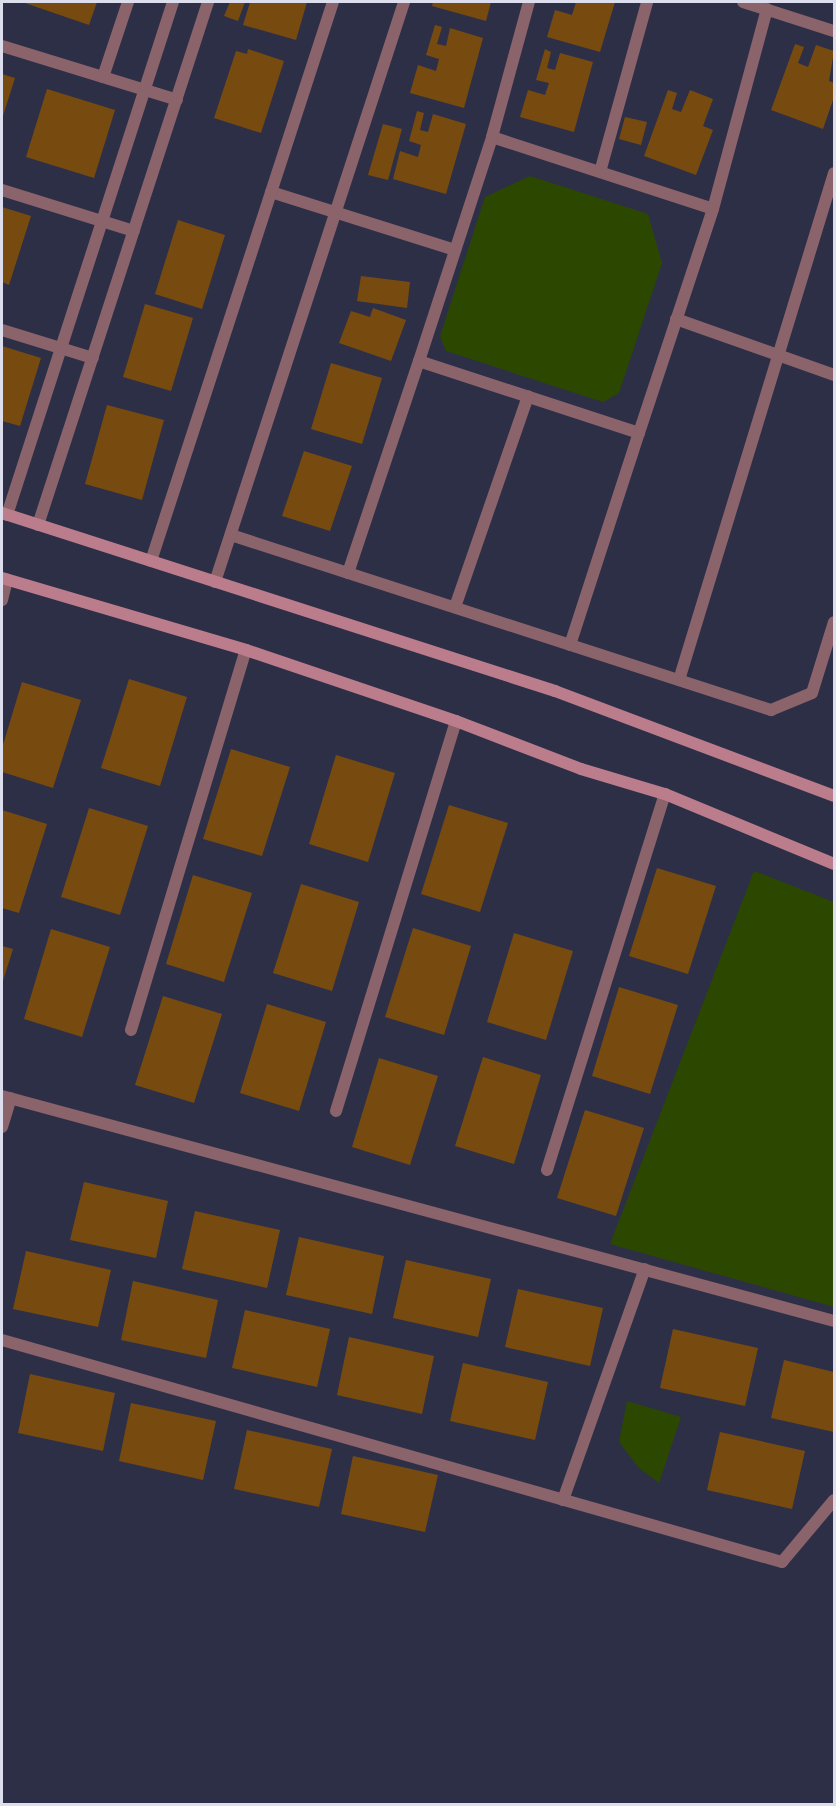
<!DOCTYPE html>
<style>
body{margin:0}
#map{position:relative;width:836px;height:1806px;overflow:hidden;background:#2d2f47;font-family:Karla,sans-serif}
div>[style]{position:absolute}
.green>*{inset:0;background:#2c4800}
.building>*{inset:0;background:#774b0f}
.street>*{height:12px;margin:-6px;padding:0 6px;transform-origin:6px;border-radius:6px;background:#8a636b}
.secondary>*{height:12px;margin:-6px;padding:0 6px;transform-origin:6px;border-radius:6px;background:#bb7d8c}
span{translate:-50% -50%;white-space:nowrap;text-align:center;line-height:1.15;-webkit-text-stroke:4.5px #24253c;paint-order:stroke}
.frame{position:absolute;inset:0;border:3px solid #dcdeee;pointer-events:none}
</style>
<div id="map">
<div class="green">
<div style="clip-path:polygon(530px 176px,648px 214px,662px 263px,619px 393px,603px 402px,446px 351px,440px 336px,485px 197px)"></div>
<div style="clip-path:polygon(754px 871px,834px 902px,834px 1307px,610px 1244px)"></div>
<div style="clip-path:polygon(627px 1401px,681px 1417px,659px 1483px,639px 1468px,619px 1442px)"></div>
</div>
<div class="building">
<div style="clip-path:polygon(22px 2px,97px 2px,89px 25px)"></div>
<div style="clip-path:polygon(230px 2px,245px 2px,238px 21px,224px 16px)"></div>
<div style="clip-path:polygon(250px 2px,307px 2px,296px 40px,243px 25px)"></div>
<div style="clip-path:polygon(433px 2px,491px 2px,486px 21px,432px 6px)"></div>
<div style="clip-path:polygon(576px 2px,615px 2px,600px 52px,547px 37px,555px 10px,572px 15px)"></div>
<div style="clip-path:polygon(435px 25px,442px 27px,437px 44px,446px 46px,450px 28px,483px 38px,464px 108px,410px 93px,418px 65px,436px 71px,439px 59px,426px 55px)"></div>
<div style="clip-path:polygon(795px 44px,804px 47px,798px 63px,808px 67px,816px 45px,834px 51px,829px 81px,834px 83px,834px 97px,823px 129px,771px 110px)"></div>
<div style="clip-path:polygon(248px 49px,284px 61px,261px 133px,214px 118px,236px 51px,247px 54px)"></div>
<div style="clip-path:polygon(545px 49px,551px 52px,547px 68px,555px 70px,560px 53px,593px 62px,574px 132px,520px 117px,528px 90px,545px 95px,549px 83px,536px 80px)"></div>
<div style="clip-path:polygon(2px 74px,15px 78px,2px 119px)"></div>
<div style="clip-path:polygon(47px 89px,115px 110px,94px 178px,26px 157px)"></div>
<div style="clip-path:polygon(668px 90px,677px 93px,672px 109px,681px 112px,690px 90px,713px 99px,703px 126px,713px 130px,696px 175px,644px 156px)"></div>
<div style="clip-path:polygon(417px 111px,424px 113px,420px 130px,428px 132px,433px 114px,466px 124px,446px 194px,393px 179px,400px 151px,418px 157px,421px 145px,409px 141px)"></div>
<div style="clip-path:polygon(625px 117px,647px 122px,641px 145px,619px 139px)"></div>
<div style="clip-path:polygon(383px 124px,402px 129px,388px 180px,368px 175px)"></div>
<div style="clip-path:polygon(2px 207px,31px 216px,9px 285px,2px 282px)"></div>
<div style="clip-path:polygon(178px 220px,225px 235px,202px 309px,155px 294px)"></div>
<div style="clip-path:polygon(361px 276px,410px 282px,407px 308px,357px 301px)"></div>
<div style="clip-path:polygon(145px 304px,193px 318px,171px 391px,123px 377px)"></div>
<div style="clip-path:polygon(373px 308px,406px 320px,391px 361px,339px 343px,351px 311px,370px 317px)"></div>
<div style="clip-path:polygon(2px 346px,41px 358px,20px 426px,2px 421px)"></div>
<div style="clip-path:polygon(331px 363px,382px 378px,362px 444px,311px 429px)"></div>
<div style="clip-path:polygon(107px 405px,164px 420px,142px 500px,85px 484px)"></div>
<div style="clip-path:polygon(304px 451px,352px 466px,330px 531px,282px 516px)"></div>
<div style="clip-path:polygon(129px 679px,187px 697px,160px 786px,101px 768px)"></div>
<div style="clip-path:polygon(22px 682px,81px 700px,53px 788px,2px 772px,2px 748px)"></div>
<div style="clip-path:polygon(231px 749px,290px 767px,262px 856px,203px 839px)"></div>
<div style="clip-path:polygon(336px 755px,395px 773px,368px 862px,309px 844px)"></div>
<div style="clip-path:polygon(449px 805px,508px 823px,480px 912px,421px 894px)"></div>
<div style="clip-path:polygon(89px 808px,148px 826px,120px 915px,61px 897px)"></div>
<div style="clip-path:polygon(2px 810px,47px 824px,19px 913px,2px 908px)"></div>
<div style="clip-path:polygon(657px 868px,716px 886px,688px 974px,629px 956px)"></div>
<div style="clip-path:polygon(193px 875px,252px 893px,224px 982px,166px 964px)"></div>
<div style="clip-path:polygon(301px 884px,359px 902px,332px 991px,273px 973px)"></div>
<div style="clip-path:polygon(413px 928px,471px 946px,444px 1035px,385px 1017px)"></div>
<div style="clip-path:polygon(51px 929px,110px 947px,82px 1037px,24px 1019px)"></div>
<div style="clip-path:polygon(514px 933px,573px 951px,546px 1040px,487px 1022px)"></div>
<div style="clip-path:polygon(2px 946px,13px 949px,2px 984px)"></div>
<div style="clip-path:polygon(619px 987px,678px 1005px,650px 1094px,592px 1076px)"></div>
<div style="clip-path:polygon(163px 996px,222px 1014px,194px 1103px,135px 1085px)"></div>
<div style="clip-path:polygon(267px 1004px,326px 1022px,299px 1111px,240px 1093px)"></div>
<div style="clip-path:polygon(483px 1057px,541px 1075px,514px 1164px,455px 1146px)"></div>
<div style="clip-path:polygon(379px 1058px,438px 1076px,410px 1165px,352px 1147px)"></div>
<div style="clip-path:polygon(585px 1110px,644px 1128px,616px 1216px,557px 1198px)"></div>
<div style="clip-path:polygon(84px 1182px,168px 1201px,156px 1258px,70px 1240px)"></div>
<div style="clip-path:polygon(195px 1211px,280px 1230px,267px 1288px,182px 1269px)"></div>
<div style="clip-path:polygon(299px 1237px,384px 1256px,372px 1314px,286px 1295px)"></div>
<div style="clip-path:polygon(26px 1251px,111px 1270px,98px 1327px,13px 1309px)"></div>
<div style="clip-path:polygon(406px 1260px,491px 1279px,478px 1337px,393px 1318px)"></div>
<div style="clip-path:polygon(133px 1281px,218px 1300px,206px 1358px,121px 1340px)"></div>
<div style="clip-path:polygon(518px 1289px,603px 1308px,590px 1366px,505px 1347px)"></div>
<div style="clip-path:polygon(245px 1310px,330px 1329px,317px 1387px,232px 1368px)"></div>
<div style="clip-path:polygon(673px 1329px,758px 1348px,745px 1406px,660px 1388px)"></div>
<div style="clip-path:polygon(349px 1337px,434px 1356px,422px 1414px,337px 1395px)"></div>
<div style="clip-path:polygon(784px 1360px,834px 1372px,834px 1432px,771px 1418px)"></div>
<div style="clip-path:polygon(463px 1363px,548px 1382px,535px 1440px,450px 1421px)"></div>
<div style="clip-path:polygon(30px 1374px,115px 1393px,103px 1451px,18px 1433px)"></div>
<div style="clip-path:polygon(131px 1403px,216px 1421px,203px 1480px,119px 1461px)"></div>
<div style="clip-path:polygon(247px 1430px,332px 1449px,319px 1507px,234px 1489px)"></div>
<div style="clip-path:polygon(720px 1432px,805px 1451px,792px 1509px,707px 1490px)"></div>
<div style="clip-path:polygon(353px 1456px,438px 1475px,425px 1532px,341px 1514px)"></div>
</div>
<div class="street">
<div style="left:743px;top:2px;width:96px;rotate:17.7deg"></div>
<div style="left:2px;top:46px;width:183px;rotate:17.1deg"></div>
<div style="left:103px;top:77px;width:79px;rotate:-71.6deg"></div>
<div style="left:492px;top:137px;width:232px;rotate:18deg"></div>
<div style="left:713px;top:209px;width:236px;rotate:108.3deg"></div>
<div style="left:639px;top:433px;width:231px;rotate:-161.9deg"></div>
<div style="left:419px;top:361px;width:236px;rotate:-71.9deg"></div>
<div style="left:492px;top:137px;width:140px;rotate:-74.7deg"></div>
<div style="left:600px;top:172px;width:176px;rotate:-74.5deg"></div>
<div style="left:2px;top:190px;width:138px;rotate:17.3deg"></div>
<div style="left:271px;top:192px;width:193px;rotate:17.5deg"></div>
<div style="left:713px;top:209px;width:207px;rotate:-74.9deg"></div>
<div style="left:676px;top:319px;width:168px;rotate:19.5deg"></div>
<div style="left:2px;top:330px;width:95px;rotate:17.1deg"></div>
<div style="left:7px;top:515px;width:539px;rotate:-72.07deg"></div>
<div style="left:38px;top:525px;width:550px;rotate:-71.99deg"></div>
<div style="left:231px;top:535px;width:568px;rotate:17.96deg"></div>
<div style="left:771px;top:710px;width:44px;rotate:-22.5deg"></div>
<div style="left:812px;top:693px;width:74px;rotate:-72.8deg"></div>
<div style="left:151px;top:561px;width:588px;rotate:-71.97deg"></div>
<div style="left:348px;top:573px;width:224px;rotate:-71.5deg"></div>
<div style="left:215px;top:582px;width:610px;rotate:-71.95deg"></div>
<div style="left:2px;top:600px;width:21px;rotate:-76deg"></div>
<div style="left:455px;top:607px;width:223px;rotate:-70.9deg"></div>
<div style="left:570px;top:645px;width:223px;rotate:-72deg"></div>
<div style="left:679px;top:680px;width:530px;rotate:-73deg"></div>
<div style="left:131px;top:1030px;width:397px;rotate:-73.2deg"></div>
<div style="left:2px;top:1096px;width:862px;rotate:15.13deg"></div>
<div style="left:336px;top:1111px;width:408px;rotate:-72.9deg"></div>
<div style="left:2px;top:1127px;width:30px;rotate:-73deg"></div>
<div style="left:547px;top:1170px;width:394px;rotate:-72.6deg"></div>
<div style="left:2px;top:1340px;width:811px;rotate:15.89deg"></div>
<div style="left:782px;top:1562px;width:81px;rotate:-50deg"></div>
<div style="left:563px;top:1500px;width:245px;rotate:-70.5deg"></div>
</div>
<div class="secondary">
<div style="left:2px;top:513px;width:581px;rotate:17.84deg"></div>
<div style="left:555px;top:691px;width:298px;rotate:20.6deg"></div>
<div style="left:2px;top:578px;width:254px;rotate:16.4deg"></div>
<div style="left:246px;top:650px;width:222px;rotate:18.7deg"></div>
<div style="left:456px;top:721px;width:134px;rotate:21deg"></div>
<div style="left:581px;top:769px;width:88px;rotate:16.6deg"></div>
<div style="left:665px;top:794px;width:183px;rotate:22.5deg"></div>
</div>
<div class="frame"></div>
</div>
